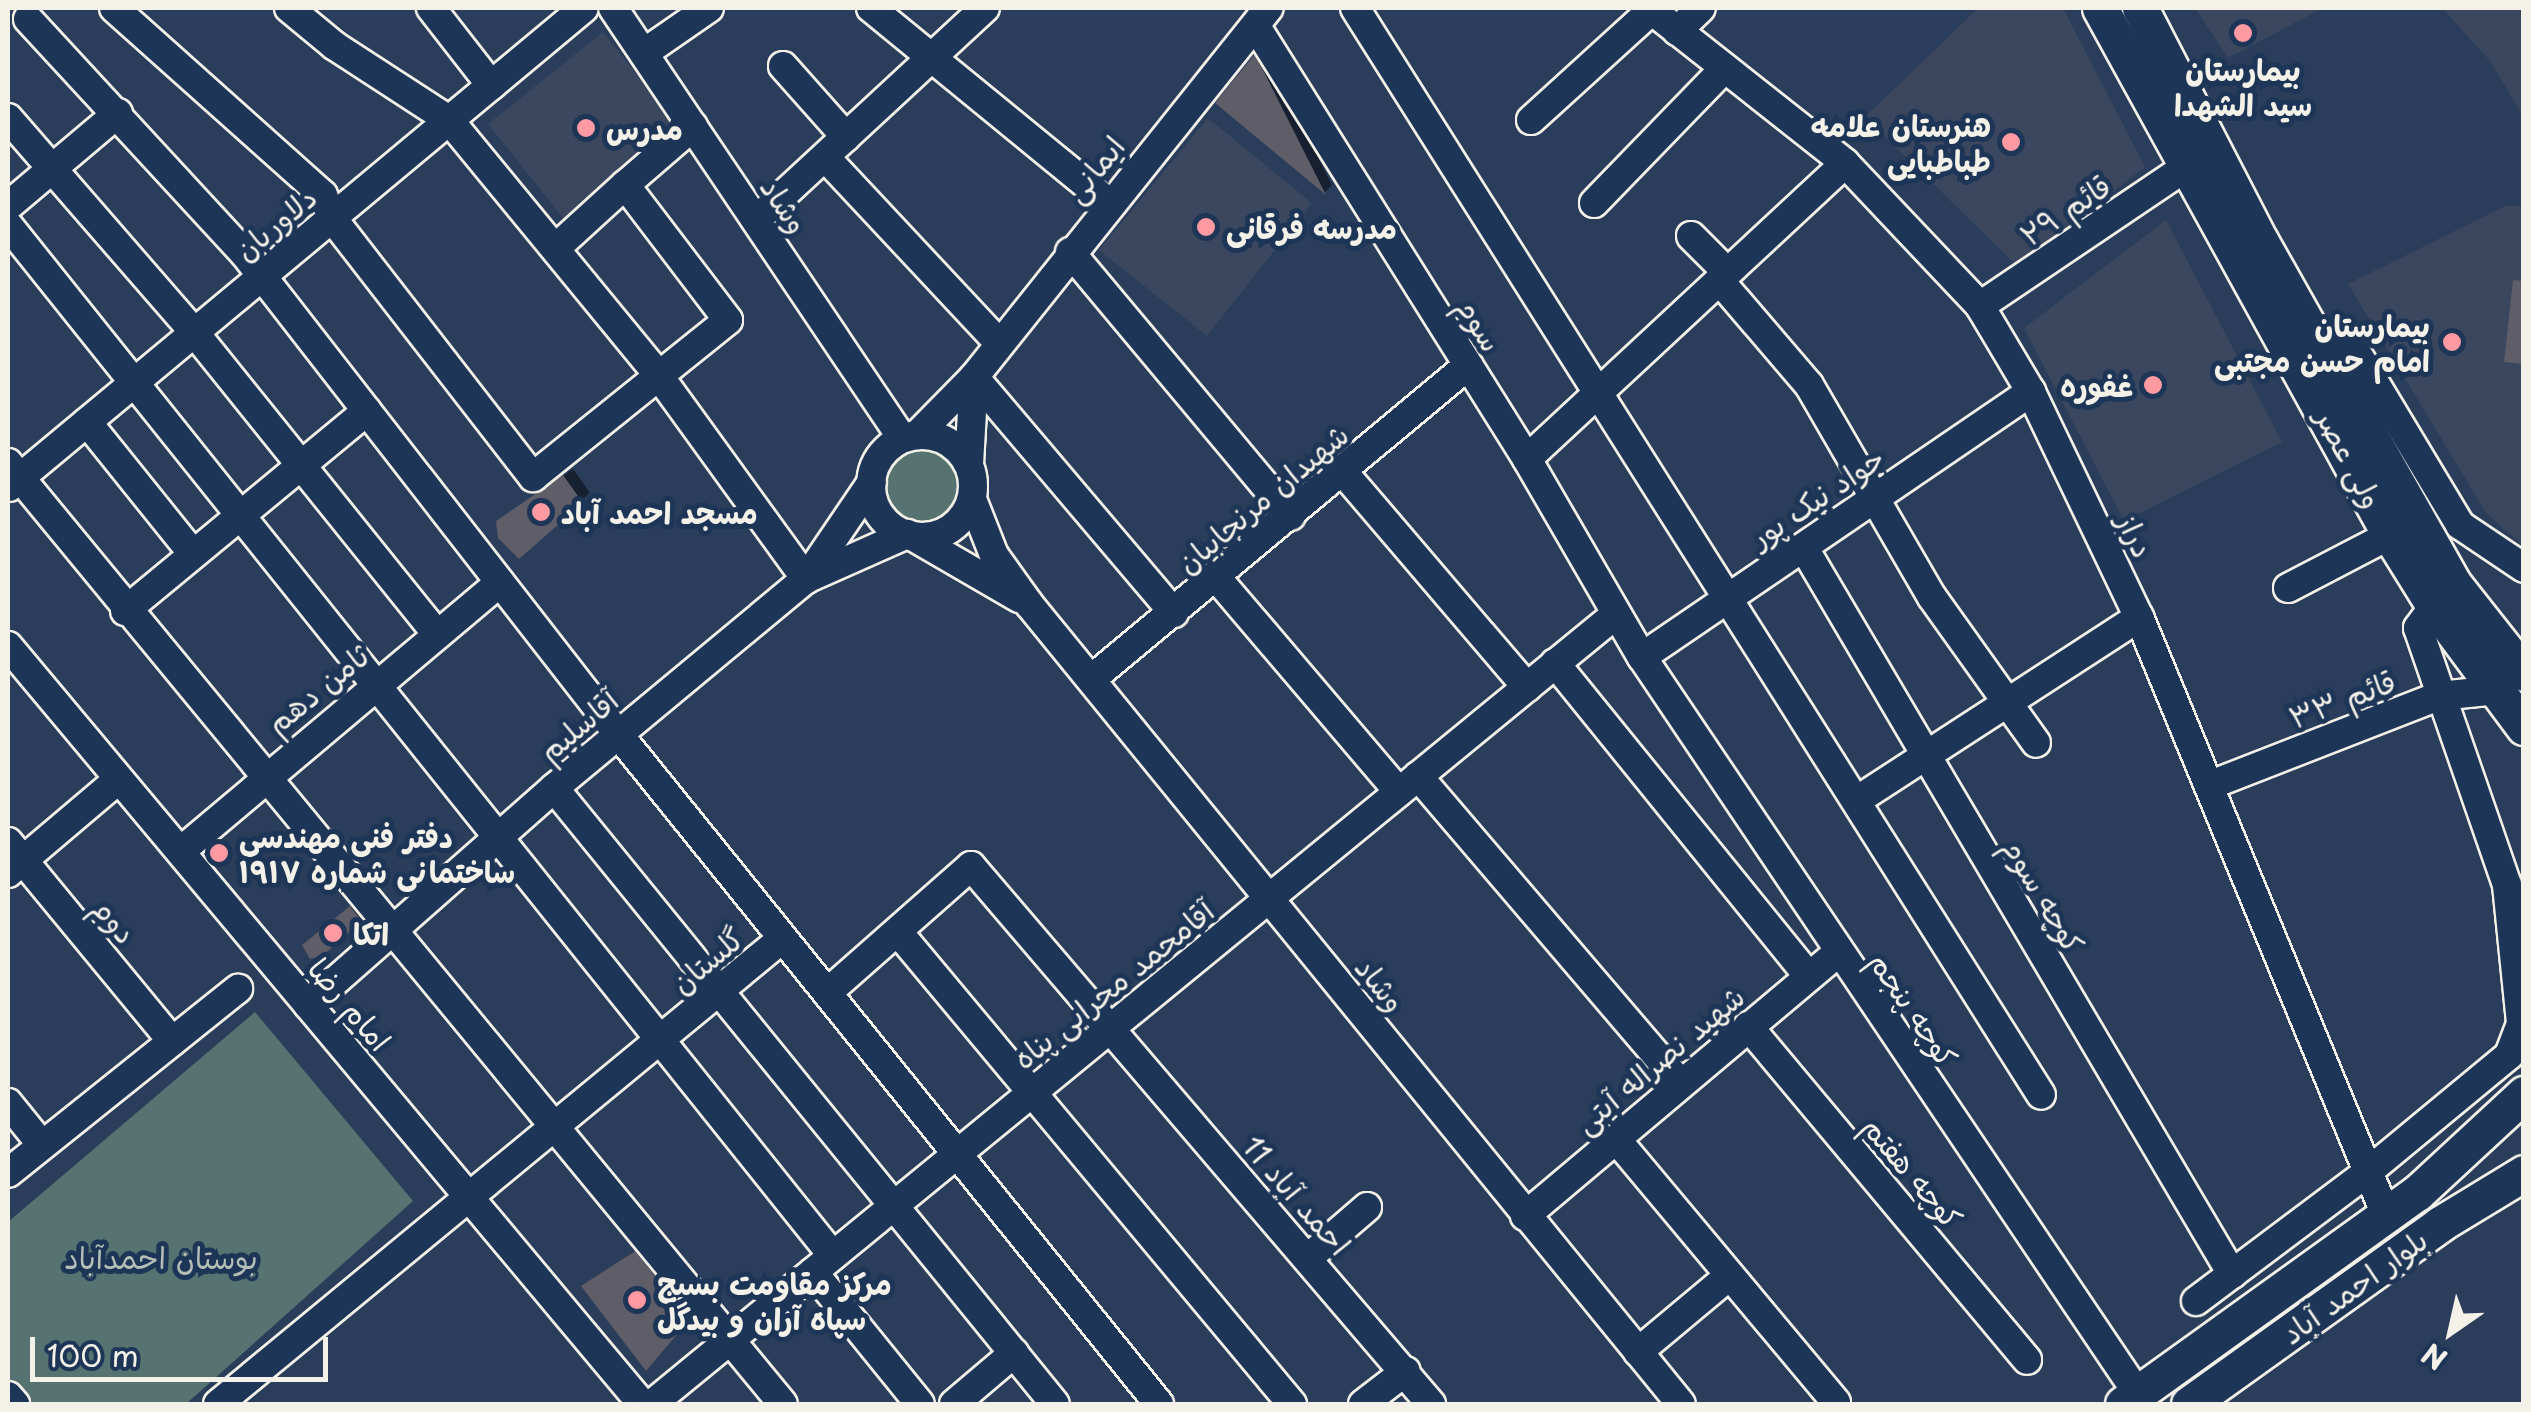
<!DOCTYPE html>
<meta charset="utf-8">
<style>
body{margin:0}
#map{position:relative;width:2531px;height:1412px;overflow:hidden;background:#2a3d5a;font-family:"Playpen Sans","Playpen Sans Arabic",sans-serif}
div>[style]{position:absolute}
.built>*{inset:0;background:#3a475e}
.green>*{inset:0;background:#567371}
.shadow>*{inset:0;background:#0007}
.building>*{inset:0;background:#5e5d68}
.roads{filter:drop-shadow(2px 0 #f4f1e8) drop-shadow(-2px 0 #f4f1e8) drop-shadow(0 2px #f4f1e8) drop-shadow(0 -2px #f4f1e8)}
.minor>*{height:28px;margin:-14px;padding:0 14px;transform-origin:14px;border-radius:14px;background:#1d3557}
.minor>.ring{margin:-14px;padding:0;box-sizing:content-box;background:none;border:28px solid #1d3557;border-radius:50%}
.major>*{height:35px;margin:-17.5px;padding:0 17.5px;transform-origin:17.5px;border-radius:17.5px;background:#1d3557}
.dots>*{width:28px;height:28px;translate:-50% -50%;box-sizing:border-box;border:5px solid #1d3557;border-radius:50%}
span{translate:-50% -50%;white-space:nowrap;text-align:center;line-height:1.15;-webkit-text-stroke:10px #1d3557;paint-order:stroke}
.poi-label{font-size:30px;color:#f4f1e8;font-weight:700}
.right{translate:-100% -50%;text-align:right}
.left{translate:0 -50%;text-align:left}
.street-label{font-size:30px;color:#f4f1e8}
.park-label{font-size:30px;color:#b5bfb8}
.frame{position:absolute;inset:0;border:10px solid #f4f1e8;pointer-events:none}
.north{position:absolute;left:2401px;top:1282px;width:100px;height:100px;-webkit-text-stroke:8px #1d3557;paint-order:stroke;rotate:214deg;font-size:28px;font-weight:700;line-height:40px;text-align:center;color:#f4f1e8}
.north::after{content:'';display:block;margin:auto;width:35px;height:45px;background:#f4f1e8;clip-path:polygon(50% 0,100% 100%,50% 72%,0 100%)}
.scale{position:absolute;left:30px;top:1337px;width:298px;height:45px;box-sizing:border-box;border:5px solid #f4f1e8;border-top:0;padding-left:12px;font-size:30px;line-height:35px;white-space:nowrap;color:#f4f1e8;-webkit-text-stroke:8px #1d3557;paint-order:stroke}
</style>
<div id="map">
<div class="built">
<div style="clip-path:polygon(1978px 8px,2063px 8px,2145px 167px,2017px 266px,1865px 117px)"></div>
<div style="clip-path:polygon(2195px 8px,2323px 8px,2228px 58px)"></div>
<div style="clip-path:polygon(2442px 8px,2523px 8px,2523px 116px,2490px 61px)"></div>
<div style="clip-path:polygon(603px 32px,683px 132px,568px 224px,488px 124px)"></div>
<div style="clip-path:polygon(1208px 118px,1312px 203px,1207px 336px,1099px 250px)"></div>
<div style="clip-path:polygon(2505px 206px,2523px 206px,2523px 546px,2486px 513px,2348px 284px)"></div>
<div style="clip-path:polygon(2166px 220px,2282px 442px,2124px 521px,2024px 328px)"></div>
</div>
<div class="green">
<div style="clip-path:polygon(923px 439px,955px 453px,968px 484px,946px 522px,907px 534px,882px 502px,879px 473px,891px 452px)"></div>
<div style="clip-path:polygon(255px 1012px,413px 1201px,186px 1404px,8px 1404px,8px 1222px)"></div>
</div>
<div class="shadow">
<div style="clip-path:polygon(1263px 49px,1332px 185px,1325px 192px,1219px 103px)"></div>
<div style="clip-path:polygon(573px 469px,590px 493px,519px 555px,498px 522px)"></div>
<div style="clip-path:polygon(356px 903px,366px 914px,321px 954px,310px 940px)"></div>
<div style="clip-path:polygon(647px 1242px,700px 1305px,657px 1356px,584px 1286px)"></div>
</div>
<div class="building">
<div style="clip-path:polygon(1254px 55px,1263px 70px,1326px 195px,1215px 103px)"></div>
<div style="clip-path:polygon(2513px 280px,2524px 281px,2524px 364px,2504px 362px)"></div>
<div style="clip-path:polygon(563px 475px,583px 503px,519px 559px,498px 538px,496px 521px)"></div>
<div style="clip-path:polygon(350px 906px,362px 921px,322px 956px,310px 959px,302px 945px)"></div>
<div style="clip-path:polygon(635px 1251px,690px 1319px,646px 1371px,581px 1286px)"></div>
</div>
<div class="roads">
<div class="minor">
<div style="left:114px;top:8px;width:280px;rotate:41.8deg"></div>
<div style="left:323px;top:195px;width:25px;rotate:69deg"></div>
<div style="left:332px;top:218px;width:328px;rotate:52.2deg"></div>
<div style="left:533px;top:477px;width:250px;rotate:-38.8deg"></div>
<div style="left:728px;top:320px;width:170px;rotate:-127.3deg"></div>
<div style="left:625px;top:185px;width:90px;rotate:-40.9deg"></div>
<div style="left:289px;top:8px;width:60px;rotate:39.6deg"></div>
<div style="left:335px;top:46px;width:136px;rotate:33deg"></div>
<div style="left:449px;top:120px;width:331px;rotate:50.6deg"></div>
<div style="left:659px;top:376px;width:251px;rotate:54.1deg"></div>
<div style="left:431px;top:8px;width:98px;rotate:52.1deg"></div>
<div style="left:613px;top:8px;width:518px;rotate:56.1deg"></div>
<div style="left:871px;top:8px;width:306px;rotate:39.3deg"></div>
<div style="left:1355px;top:8px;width:1285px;rotate:57.74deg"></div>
<div style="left:1649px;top:8px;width:250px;rotate:38.3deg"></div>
<div style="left:1845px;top:163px;width:197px;rotate:46.6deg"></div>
<div style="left:1980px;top:306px;width:100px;rotate:59.3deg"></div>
<div style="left:2031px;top:392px;width:250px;rotate:64.4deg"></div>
<div style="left:2139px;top:617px;width:647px;rotate:67.56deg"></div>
<div style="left:28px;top:19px;width:318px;rotate:47.3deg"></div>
<div style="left:244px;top:253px;width:609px;rotate:52.13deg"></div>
<div style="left:618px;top:734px;width:861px;rotate:51.08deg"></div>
<div style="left:1257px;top:28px;width:509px;rotate:57.93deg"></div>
<div style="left:1527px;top:459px;width:229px;rotate:59.9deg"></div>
<div style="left:1642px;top:657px;width:888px;rotate:56.06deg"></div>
<div style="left:1677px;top:31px;width:33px;rotate:-44deg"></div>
<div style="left:644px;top:53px;width:79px;rotate:-34.7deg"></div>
<div style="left:783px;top:66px;width:95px;rotate:48.4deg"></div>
<div style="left:8px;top:118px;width:284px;rotate:49deg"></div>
<div style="left:194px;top:332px;width:386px;rotate:51.2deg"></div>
<div style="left:1531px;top:120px;width:164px;rotate:-42.3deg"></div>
<div style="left:825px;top:157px;width:255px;rotate:46.9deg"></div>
<div style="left:1594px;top:203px;width:188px;rotate:-45.9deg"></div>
<div style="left:8px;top:206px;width:144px;rotate:-40.2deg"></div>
<div style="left:756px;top:220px;width:312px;rotate:-42.8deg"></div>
<div style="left:8px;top:225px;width:1320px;rotate:51.33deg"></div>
<div style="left:1691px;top:236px;width:51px;rotate:45deg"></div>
<div style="left:557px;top:247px;width:92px;rotate:-42.4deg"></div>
<div style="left:1070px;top:252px;width:344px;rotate:50.1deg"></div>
<div style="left:1719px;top:280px;width:138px;rotate:49.4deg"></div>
<div style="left:1809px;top:385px;width:245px;rotate:59.9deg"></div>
<div style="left:1932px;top:597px;width:179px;rotate:54.5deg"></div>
<div style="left:1980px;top:306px;width:249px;rotate:-34deg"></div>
<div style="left:2352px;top:345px;width:210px;rotate:59deg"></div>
<div style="left:2460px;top:525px;width:77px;rotate:33.9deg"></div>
<div style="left:87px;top:422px;width:169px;rotate:51.2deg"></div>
<div class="ring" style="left:871px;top:435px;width:74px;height:74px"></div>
<div style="left:917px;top:435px;width:81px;rotate:-45.5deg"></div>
<div style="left:974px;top:377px;width:87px;rotate:93.3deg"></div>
<div style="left:1527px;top:459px;width:434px;rotate:-42.9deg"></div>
<div style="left:8px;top:463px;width:1219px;rotate:50.53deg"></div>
<div style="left:1344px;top:473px;width:282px;rotate:49.5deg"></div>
<div style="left:9px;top:487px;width:748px;rotate:-39.8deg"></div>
<div style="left:972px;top:499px;width:60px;rotate:68.6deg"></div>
<div style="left:994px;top:555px;width:60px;rotate:54.5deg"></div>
<div style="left:1029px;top:604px;width:1032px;rotate:50.82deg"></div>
<div style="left:912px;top:536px;width:124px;rotate:30.1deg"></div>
<div style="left:1804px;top:548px;width:843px;rotate:59.48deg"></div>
<div style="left:1216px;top:577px;width:282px;rotate:49.6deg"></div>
<div style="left:806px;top:579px;width:111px;rotate:-24deg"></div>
<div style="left:2288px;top:588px;width:115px;rotate:-27.5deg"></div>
<div style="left:125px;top:611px;width:314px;rotate:-39.6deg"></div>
<div style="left:1174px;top:613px;width:309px;rotate:-130.3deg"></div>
<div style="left:974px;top:377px;width:472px;rotate:-51.4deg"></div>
<div style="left:8px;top:646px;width:988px;rotate:50.09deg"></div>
<div style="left:1642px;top:657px;width:471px;rotate:-34.3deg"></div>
<div style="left:1555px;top:663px;width:402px;rotate:51deg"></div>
<div style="left:1094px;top:677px;width:487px;rotate:-39.8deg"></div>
<div style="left:1418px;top:776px;width:404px;rotate:49.5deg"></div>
<div style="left:2213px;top:784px;width:243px;rotate:-21.3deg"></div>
<div style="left:2439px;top:696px;width:59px;rotate:-5.8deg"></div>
<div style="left:554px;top:788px;width:794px;rotate:50.88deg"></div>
<div style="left:1859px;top:799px;width:334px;rotate:-33deg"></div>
<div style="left:8px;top:842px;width:258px;rotate:50.5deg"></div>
<div style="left:181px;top:851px;width:417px;rotate:-40.1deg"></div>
<div style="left:8px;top:873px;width:145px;rotate:-40.3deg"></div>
<div style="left:898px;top:932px;width:615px;rotate:50.15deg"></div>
<div style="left:827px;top:993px;width:192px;rotate:-41.4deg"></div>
<div style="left:971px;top:866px;width:708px;rotate:49.47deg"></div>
<div style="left:308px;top:1005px;width:328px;rotate:-41.4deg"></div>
<div style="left:554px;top:788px;width:327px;rotate:-39.7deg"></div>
<div style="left:806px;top:579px;width:117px;rotate:-55.8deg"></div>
<div style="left:1748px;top:1026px;width:435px;rotate:50.1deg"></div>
<div style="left:8px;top:1103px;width:54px;rotate:51deg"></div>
<div style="left:1616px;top:1139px;width:343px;rotate:50.1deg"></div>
<div style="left:8px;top:1173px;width:295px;rotate:-38.7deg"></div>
<div style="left:1525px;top:1216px;width:408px;rotate:-40.1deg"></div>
<div style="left:1308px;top:1258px;width:78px;rotate:-40.8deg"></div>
<div style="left:813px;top:1272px;width:170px;rotate:51deg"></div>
<div style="left:2196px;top:1301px;width:216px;rotate:-36.9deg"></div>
<div style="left:2369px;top:1171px;width:182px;rotate:-39.6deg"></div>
<div style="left:2509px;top:1055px;width:34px;rotate:-69deg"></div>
<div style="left:2521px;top:1023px;width:139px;rotate:-95.8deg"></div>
<div style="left:2507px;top:885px;width:272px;rotate:-109.1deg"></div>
<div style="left:2418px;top:628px;width:27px;rotate:-54deg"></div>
<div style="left:1638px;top:1352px;width:119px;rotate:-39.9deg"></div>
<div style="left:8px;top:1396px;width:11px;rotate:49deg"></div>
<div style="left:218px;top:1404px;width:732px;rotate:-39.52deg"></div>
<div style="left:652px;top:1404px;width:1245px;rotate:-39.33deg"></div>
<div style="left:954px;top:1404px;width:79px;rotate:-40.4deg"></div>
<div style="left:1363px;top:1404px;width:54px;rotate:-37.5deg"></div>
</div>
<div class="major">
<div style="left:2100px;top:8px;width:602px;rotate:61.18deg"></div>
<div style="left:2390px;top:535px;width:84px;rotate:58.2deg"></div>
<div style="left:2434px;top:606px;width:151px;rotate:53.4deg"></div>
<div style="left:2140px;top:8px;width:263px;rotate:62.7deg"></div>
<div style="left:2261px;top:242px;width:391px;rotate:60.6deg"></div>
<div style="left:2453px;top:583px;width:115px;rotate:51.7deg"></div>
<div style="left:2123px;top:1404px;width:362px;rotate:-35.7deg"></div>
<div style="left:2417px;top:1193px;width:146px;rotate:-42.8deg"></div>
<div style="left:2189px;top:1404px;width:309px;rotate:-35.6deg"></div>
<div style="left:2440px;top:1224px;width:98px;rotate:-31.3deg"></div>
</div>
</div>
<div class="dots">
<div style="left:2243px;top:33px;background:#ff9aa2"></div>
<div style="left:586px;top:128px;background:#ff9aa2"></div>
<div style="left:2011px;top:142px;background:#ff9aa2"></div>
<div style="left:1206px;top:227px;background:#ff9aa2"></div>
<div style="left:2452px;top:342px;background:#ff9aa2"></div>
<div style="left:2153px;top:385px;background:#ff9aa2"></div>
<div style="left:541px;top:512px;background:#ff9aa2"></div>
<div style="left:219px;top:853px;background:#ff9aa2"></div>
<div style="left:333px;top:933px;background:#ff9aa2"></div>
<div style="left:637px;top:1300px;background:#ff9aa2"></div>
</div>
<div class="poi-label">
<span style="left:2243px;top:86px">بیمارستان<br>سید الشهدا</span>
<span class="right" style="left:1991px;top:142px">هنرستان علامه<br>طباطبایی</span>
<span class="left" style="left:606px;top:128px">مدرس</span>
<span class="left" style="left:1226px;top:227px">مدرسه فرقانی</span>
<span class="right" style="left:2430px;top:342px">بیمارستان<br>امام حسن مجتبی</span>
<span class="right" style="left:2133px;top:385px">غفوره</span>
<span class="left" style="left:561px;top:512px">مسجد احمد آباد</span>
<span class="left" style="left:239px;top:853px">دفتر فنی مهندسی<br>ساختمانی شماره ۱۹۱۷</span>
<span class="left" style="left:353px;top:933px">اتکا</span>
<span class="left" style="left:657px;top:1300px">مرکز مقاومت بسیج<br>سپاه آران و بیدگل</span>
</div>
<div class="street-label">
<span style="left:1094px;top:169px;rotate:-51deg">ایمانی</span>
<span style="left:785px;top:205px;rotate:56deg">وشاد</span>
<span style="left:2065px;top:210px;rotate:-34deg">قائم ۲۹</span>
<span style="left:275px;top:223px;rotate:-40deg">دلاوریان</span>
<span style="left:1480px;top:324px;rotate:58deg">سوم</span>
<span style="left:2350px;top:458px;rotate:62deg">ولی عصر</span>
<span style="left:1817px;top:497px;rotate:-34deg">جواد نیک پور</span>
<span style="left:1262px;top:498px;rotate:-40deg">شهیدان مرنجابیان</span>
<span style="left:2136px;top:535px;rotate:64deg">دراز</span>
<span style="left:317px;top:689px;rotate:-39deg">ثامن دهم</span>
<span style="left:2342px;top:699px;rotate:-21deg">قائم ۳۳</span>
<span style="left:578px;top:725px;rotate:-40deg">آقاسلیم</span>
<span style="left:2044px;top:895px;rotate:59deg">کوچه سوم</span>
<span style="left:115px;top:920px;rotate:50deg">دوم</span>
<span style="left:707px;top:960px;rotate:-40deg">گلستان</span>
<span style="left:1113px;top:984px;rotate:-39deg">آقامحمد محرابی پناه</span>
<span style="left:1381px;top:984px;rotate:51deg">وشاد</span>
<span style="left:350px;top:1004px;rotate:50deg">امام رضا</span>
<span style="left:1914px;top:1009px;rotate:56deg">کوچه پنجم</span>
<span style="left:1659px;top:1059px;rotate:-40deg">شهید نصراله آیتی</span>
<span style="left:1913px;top:1172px;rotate:50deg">کوچه هفتم</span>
<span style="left:1297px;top:1195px;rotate:49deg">احمد آباد 11</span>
<span style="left:2354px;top:1286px;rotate:-36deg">بلوار احمد آباد</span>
</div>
<div class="park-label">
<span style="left:161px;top:1257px">بوستان احمدآباد</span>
</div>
<div class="frame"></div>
<div class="north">N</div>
<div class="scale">100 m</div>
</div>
